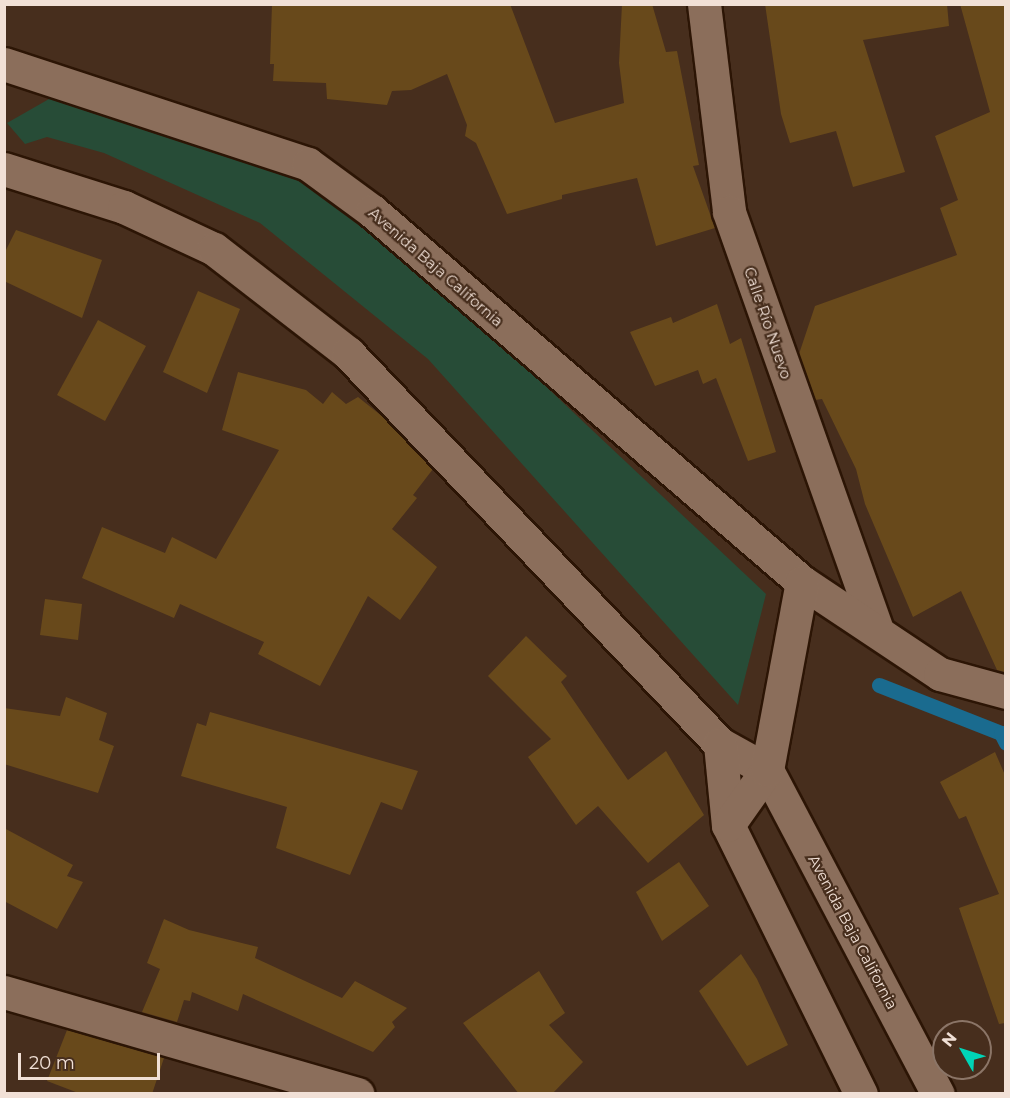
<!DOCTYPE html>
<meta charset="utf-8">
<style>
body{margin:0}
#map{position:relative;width:1010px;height:1098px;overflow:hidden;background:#472e1d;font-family:Montserrat,sans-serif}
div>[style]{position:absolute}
.green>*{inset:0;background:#274c37}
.stream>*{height:15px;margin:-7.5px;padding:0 7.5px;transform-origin:7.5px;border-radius:7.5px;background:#1a6b8f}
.building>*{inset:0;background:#68491b}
.roads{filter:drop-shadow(2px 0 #2c1505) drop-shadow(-2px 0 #2c1505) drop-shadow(0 2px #2c1505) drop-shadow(0 -2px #2c1505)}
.minor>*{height:33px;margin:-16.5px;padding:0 16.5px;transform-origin:16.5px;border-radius:16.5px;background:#8b6e5b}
.tertiary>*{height:33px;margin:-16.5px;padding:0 16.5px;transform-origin:16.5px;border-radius:16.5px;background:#8b6e5b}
span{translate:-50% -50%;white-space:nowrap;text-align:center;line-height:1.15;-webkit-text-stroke:4.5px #472e1d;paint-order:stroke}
.street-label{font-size:15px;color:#f1e0d6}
.frame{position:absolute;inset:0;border:6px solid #f1e0d6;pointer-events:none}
.north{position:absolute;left:932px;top:1020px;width:60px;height:60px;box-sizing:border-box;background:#472e1d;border:2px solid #8b7567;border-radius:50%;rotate:309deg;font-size:16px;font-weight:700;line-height:24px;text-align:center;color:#f1e0d6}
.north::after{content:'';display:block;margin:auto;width:21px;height:27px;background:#00d5b7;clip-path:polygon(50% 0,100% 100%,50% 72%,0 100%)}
.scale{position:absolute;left:18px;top:1053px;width:142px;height:27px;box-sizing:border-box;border:3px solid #f1e0d6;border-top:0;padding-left:8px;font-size:18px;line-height:21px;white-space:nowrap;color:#f1e0d6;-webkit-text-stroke:4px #472e1d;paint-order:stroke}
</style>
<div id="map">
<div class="green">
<div style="clip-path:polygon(56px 95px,316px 182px,450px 296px,766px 594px,738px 705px,428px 359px,260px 223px,104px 153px,47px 137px,25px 144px,7px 123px)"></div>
</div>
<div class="stream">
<div style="left:879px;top:685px;width:131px;rotate:21.5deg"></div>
<div style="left:1001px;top:733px;width:11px;rotate:63deg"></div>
</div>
<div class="building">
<div style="clip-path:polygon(272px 4px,510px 4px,555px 123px,624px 103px,619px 63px,622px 4px,652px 4px,666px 52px,677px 51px,699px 165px,693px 166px,715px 228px,656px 246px,637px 178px,562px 195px,562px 199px,507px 214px,476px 143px,465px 136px,467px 125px,447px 74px,411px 90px,392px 91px,387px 105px,327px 99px,326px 83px,273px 81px,274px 64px,270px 64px)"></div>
<div style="clip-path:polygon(765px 4px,947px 4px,949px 26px,863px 40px,905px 172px,853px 187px,836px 131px,790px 143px,781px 114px)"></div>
<div style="clip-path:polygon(960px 4px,1005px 4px,1005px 672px,997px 670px,961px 591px,913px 617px,865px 504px,856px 469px,822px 399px,815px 400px,799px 354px,815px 306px,957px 255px,940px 208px,958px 200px,935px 136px,990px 112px)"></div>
<div style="clip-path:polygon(16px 230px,102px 260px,82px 318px,4px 281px,4px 254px)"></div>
<div style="clip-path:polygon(198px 291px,240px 309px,207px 393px,163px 372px)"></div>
<div style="clip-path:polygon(717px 304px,730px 344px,741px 338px,776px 452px,748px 461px,716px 378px,703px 384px,698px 370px,655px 386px,630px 332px,671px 317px,673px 323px)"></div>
<div style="clip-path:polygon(98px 320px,146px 346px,105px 421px,57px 395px)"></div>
<div style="clip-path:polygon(238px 372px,306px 390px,323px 404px,332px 392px,346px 404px,358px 397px,383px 417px,433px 469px,413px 495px,417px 498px,392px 529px,437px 567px,400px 620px,368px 596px,320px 686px,258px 654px,264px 642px,180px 604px,174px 618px,82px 578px,102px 527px,165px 553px,172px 537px,216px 559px,279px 450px,222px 430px)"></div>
<div style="clip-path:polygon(45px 599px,82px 604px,78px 640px,40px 635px)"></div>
<div style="clip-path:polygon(526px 636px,567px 676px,561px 682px,628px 780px,666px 751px,704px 815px,648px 863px,598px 806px,576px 825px,528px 757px,551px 739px,488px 676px)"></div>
<div style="clip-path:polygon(66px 697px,107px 713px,99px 740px,114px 746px,98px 793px,4px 764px,4px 708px,60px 716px)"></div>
<div style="clip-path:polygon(210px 712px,418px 771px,402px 810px,381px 802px,350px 875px,276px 848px,287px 807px,181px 776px,197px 723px,206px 726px)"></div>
<div style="clip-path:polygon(995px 752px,1005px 775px,1005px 1023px,999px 1024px,959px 908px,999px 894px,966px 816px,959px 819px,940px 782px)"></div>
<div style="clip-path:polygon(4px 828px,73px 865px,67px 876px,83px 882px,57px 929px,4px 901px)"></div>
<div style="clip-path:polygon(679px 862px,709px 906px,662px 941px,636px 892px)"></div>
<div style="clip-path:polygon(164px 919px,189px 930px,258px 947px,255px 958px,342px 998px,355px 981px,407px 1008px,392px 1022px,395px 1027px,373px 1052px,243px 994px,238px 1011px,192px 992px,190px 1001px,184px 1000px,177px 1022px,142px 1012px,160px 969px,147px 963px)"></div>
<div style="clip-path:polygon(741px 954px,757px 979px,788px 1045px,747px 1066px,699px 991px)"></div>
<div style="clip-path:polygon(539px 971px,565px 1013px,549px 1025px,583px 1062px,552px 1094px,519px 1094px,463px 1023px)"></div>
<div style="clip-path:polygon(67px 1030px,164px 1058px,152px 1094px,81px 1094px,47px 1081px)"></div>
</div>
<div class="roads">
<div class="minor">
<div style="left:704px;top:4px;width:209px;rotate:83.1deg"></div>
<div style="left:729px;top:212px;width:444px;rotate:70.5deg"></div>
<div style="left:4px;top:992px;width:368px;rotate:16.1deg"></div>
</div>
<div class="tertiary">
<div style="left:4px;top:64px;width:320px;rotate:18.2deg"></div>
<div style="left:308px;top:164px;width:79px;rotate:36.3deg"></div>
<div style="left:372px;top:211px;width:568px;rotate:40.79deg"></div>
<div style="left:802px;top:582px;width:166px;rotate:33.7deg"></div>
<div style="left:940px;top:674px;width:68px;rotate:15.3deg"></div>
<div style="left:4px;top:169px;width:126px;rotate:17.6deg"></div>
<div style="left:124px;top:207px;width:99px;rotate:25deg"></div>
<div style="left:214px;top:249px;width:170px;rotate:37.8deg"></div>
<div style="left:348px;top:353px;width:540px;rotate:46.43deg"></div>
<div style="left:720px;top:744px;width:54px;rotate:29deg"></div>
<div style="left:767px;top:770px;width:366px;rotate:62.2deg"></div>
<div style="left:720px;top:744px;width:81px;rotate:84.4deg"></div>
<div style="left:728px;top:825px;width:300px;rotate:63.7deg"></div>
<div style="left:728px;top:825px;width:67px;rotate:-54.7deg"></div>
<div style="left:767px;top:770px;width:191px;rotate:-79.5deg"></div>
</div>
</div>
<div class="street-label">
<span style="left:436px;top:267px;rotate:41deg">Avenida Baja California</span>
<span style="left:768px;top:323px;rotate:71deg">Calle Río Nuevo</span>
<span style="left:853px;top:932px;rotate:62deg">Avenida Baja California</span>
</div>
<div class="frame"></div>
<div class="north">N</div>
<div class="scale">20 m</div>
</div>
